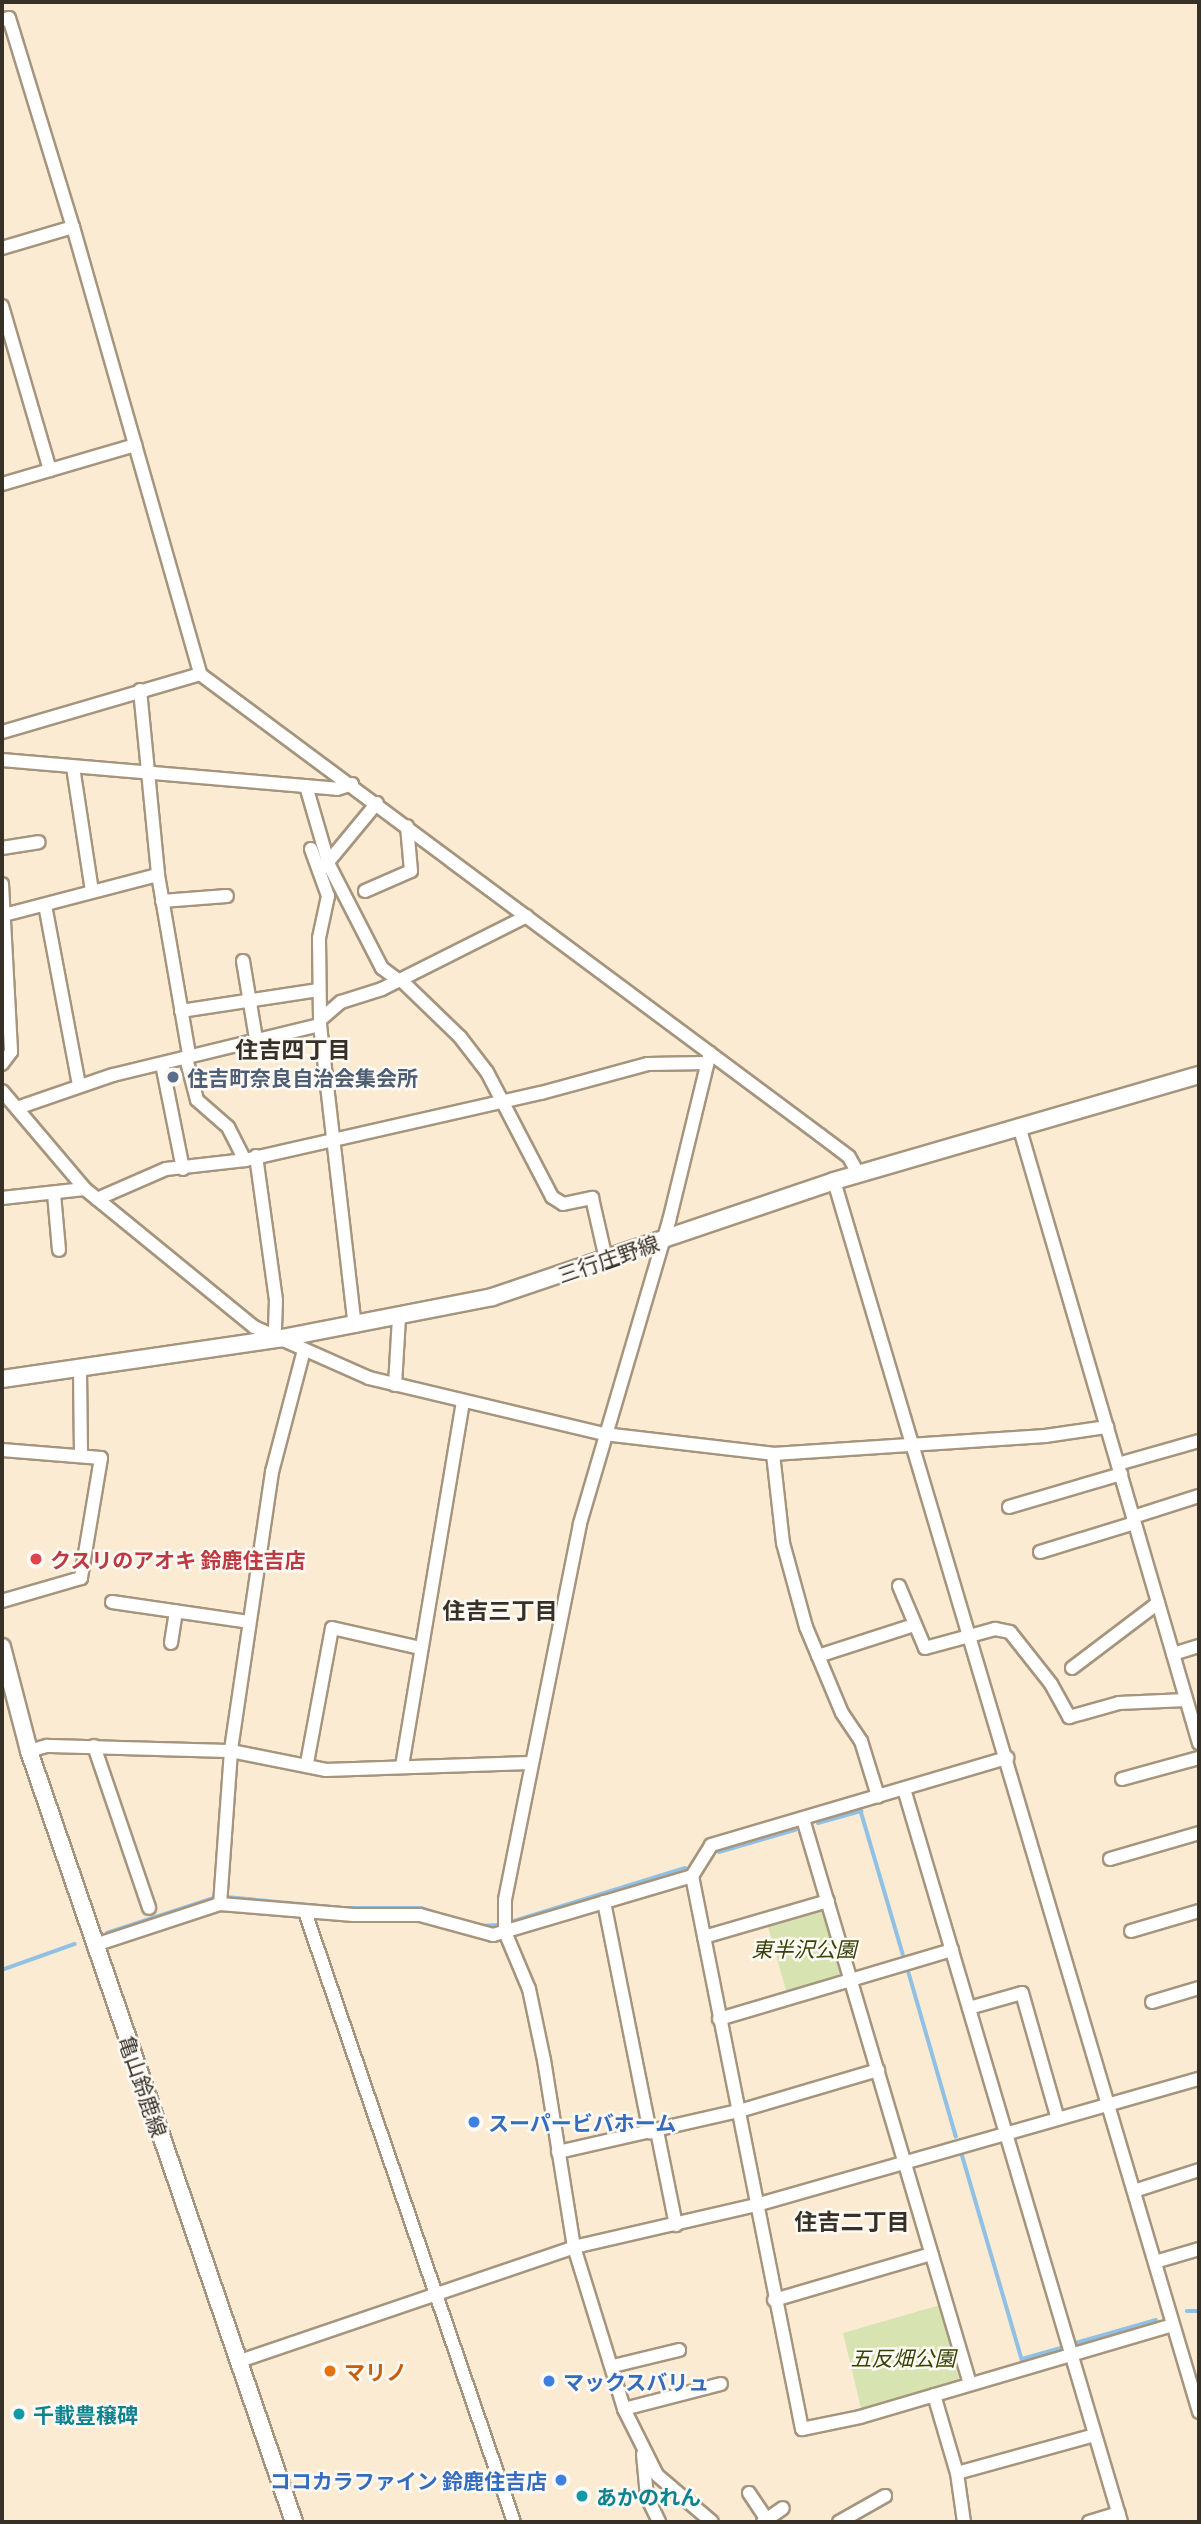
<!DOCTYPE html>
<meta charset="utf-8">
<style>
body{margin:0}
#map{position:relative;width:1201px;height:2524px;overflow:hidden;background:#fbebd2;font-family:Literata,"Noto Sans JP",serif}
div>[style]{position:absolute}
.green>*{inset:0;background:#d7e4b2}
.stream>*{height:3.5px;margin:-1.75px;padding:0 1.75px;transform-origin:1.75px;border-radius:1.75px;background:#90c0e3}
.roads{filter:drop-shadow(2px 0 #a5957e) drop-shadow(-2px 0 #a5957e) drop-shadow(0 2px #a5957e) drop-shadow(0 -2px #a5957e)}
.minor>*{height:12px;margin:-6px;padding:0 6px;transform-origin:6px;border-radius:6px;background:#fff}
.major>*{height:16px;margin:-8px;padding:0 8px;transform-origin:8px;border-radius:8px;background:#fff}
.dots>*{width:19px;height:19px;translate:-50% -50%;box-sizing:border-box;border:4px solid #fdfaf5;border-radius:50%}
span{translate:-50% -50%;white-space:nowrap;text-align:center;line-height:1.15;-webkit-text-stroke:5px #fdfaf5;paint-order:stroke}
.service-label{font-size:21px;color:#4e5e75;font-weight:700}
.left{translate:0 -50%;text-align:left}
.street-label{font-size:21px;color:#363026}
.health-label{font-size:21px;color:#be3a42;font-weight:700}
.park-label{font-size:21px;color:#374204;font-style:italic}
.shop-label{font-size:21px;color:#366cbe;font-weight:700}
.right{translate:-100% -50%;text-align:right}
.food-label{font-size:21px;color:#c56008;font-weight:700}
.culture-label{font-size:21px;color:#0d838f;font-weight:700}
.neighbourhood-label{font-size:23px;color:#363026;font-weight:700}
.frame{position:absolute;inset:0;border:4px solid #363026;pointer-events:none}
</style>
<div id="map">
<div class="green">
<div style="clip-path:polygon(820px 1908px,842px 1973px,839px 1979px,787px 1994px,767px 1923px)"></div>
<div style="clip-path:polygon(940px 2305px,960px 2383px,862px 2412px,843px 2333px)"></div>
</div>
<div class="stream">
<div style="left:818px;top:1823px;width:45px;rotate:-15.6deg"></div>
<div style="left:861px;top:1811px;width:149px;rotate:73.6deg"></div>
<div style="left:719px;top:1852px;width:79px;rotate:-16.1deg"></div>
<div style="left:226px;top:1897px;width:117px;rotate:5.4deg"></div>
<div style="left:342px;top:1908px;width:79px"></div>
<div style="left:421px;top:1908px;width:16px;rotate:18deg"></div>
<div style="left:511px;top:1922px;width:182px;rotate:-17.2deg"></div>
<div style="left:480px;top:1926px;width:17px;rotate:-3deg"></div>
<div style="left:107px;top:1933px;width:113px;rotate:-18.1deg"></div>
<div style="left:2px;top:1970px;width:77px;rotate:-19.6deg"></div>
<div style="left:909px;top:1973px;width:170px;rotate:73.9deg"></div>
<div style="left:962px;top:2154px;width:214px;rotate:73.7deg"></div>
<div style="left:1022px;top:2359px;width:44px;rotate:-15.9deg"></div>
<div style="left:1187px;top:2311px;width:12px"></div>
<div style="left:1076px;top:2343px;width:83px;rotate:-16deg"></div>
</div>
<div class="roads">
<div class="minor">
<div style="left:2px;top:20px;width:7px;rotate:-16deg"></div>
<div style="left:9px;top:18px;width:219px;rotate:73deg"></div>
<div style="left:73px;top:227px;width:465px;rotate:74.1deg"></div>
<div style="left:200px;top:674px;width:773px;rotate:36.63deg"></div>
<div style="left:820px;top:1135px;width:36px;rotate:37deg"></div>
<div style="left:849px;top:1157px;width:18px;rotate:61deg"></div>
<div style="left:2px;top:248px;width:74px;rotate:-16.5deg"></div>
<div style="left:2px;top:306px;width:171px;rotate:73.7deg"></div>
<div style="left:2px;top:484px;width:139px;rotate:-16.3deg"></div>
<div style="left:140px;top:690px;width:186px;rotate:84.4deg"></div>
<div style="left:158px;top:875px;width:183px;rotate:80.2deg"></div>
<div style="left:2px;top:732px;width:206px;rotate:-16.3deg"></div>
<div style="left:2px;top:760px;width:336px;rotate:4.9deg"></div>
<div style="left:337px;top:789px;width:16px;rotate:-18deg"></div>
<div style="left:73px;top:767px;width:125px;rotate:81.3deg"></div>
<div style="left:306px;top:786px;width:82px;rotate:73.8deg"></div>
<div style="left:329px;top:865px;width:116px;rotate:62.8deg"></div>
<div style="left:382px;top:968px;width:21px;rotate:37deg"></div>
<div style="left:2px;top:848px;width:37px;rotate:-9deg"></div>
<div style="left:311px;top:849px;width:50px;rotate:70.1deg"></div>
<div style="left:328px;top:896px;width:43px;rotate:102.1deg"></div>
<div style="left:319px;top:938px;width:87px;rotate:89.3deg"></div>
<div style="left:320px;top:1025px;width:303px;rotate:83.4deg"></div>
<div style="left:324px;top:867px;width:83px;rotate:-50.4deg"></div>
<div style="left:2px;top:884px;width:168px;rotate:86.9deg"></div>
<div style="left:11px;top:1052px;width:15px;rotate:127deg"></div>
<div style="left:365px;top:891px;width:50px;rotate:-23.5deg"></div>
<div style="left:411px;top:871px;width:45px;rotate:-95.1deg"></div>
<div style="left:162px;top:901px;width:65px;rotate:-4.4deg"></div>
<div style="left:45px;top:905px;width:183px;rotate:79.3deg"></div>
<div style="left:4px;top:915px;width:159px;rotate:-14.6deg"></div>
<div style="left:243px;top:961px;width:79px;rotate:80.5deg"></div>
<div style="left:401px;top:980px;width:82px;rotate:44deg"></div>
<div style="left:460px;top:1037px;width:44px;rotate:52.4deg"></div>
<div style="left:487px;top:1072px;width:141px;rotate:62.5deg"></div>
<div style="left:552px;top:1197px;width:13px;rotate:32deg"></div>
<div style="left:563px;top:1204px;width:30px;rotate:-12deg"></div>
<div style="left:592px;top:1198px;width:63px;rotate:77.1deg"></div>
<div style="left:181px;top:1011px;width:139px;rotate:-8.7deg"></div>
<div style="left:320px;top:1020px;width:28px;rotate:-41deg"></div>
<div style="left:341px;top:1002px;width:43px;rotate:-17.6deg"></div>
<div style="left:382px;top:989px;width:162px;rotate:-26.7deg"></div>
<div style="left:710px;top:1053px;width:173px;rotate:103.7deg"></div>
<div style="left:669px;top:1221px;width:316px;rotate:106.4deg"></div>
<div style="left:580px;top:1524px;width:383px;rotate:101.3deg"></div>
<div style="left:505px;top:1900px;width:32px;rotate:90deg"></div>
<div style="left:505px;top:1932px;width:62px;rotate:67.2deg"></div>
<div style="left:529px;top:1989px;width:73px;rotate:78.1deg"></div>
<div style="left:544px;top:2060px;width:189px;rotate:80.9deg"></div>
<div style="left:574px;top:2247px;width:170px;rotate:72.8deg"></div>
<div style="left:624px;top:2409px;width:74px;rotate:63.4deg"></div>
<div style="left:657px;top:2475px;width:72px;rotate:40.5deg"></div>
<div style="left:186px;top:1058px;width:43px;rotate:75.3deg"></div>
<div style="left:197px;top:1100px;width:41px;rotate:41.1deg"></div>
<div style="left:228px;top:1127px;width:37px;rotate:63deg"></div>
<div style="left:162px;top:1064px;width:107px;rotate:78.7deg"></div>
<div style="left:2px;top:1091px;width:128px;rotate:49.7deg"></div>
<div style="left:85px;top:1189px;width:218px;rotate:39.2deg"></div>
<div style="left:254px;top:1327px;width:126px;rotate:23.9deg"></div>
<div style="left:369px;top:1378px;width:242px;rotate:13.4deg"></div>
<div style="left:604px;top:1434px;width:170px;rotate:6.7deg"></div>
<div style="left:773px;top:1454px;width:273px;rotate:-3.8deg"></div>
<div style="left:1045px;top:1436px;width:63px;rotate:-8.3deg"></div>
<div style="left:17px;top:1108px;width:102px;rotate:-19deg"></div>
<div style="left:113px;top:1075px;width:213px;rotate:-13.6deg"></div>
<div style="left:1019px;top:1126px;width:643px;rotate:73.74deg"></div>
<div style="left:256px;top:1156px;width:145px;rotate:82.1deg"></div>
<div style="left:276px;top:1300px;width:35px;rotate:92deg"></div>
<div style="left:834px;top:1181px;width:1284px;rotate:73.48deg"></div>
<div style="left:54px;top:1194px;width:56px;rotate:84.9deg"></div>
<div style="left:2px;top:1198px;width:83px;rotate:-6.2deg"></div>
<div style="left:97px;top:1199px;width:75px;rotate:-23.5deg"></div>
<div style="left:166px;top:1169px;width:80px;rotate:-6.5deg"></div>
<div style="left:245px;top:1160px;width:303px;rotate:-12.8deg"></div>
<div style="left:541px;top:1093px;width:111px;rotate:-15.2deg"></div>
<div style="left:648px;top:1064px;width:58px;rotate:-1deg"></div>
<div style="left:304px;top:1350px;width:126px;rotate:104.7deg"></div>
<div style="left:272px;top:1472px;width:282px;rotate:98.4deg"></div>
<div style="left:231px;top:1751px;width:97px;rotate:11.3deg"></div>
<div style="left:326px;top:1770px;width:203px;rotate:-2deg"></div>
<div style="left:80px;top:1371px;width:84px;rotate:89.3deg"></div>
<div style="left:395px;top:1385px;width:68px;rotate:-86.6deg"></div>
<div style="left:2px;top:1450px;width:99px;rotate:4.6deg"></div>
<div style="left:101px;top:1458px;width:122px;rotate:99.5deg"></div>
<div style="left:81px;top:1578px;width:82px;rotate:163.8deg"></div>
<div style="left:773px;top:1454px;width:90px;rotate:83.6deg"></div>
<div style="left:783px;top:1543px;width:87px;rotate:74.7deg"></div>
<div style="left:806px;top:1627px;width:93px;rotate:67.3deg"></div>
<div style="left:842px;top:1713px;width:34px;rotate:56deg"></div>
<div style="left:861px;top:1741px;width:58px;rotate:72.8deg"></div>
<div style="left:1118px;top:1464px;width:84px;rotate:-15.9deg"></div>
<div style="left:1009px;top:1507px;width:117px;rotate:-16.4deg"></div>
<div style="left:1133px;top:1517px;width:69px;rotate:-17.7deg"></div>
<div style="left:1040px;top:1552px;width:98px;rotate:-17.1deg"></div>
<div style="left:899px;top:1586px;width:67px;rotate:67.2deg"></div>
<div style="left:925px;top:1648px;width:73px;rotate:-15.2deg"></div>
<div style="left:995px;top:1629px;width:15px;rotate:11deg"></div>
<div style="left:1010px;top:1632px;width:66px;rotate:51.7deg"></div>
<div style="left:1051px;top:1684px;width:38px;rotate:61deg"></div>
<div style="left:1069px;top:1717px;width:52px;rotate:-15.6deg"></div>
<div style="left:1119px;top:1703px;width:67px;rotate:-2.6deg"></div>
<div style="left:112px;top:1602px;width:138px;rotate:8.3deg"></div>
<div style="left:171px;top:1643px;width:32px;rotate:-81deg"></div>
<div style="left:1173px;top:1654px;width:27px;rotate:-17deg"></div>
<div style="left:818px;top:1656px;width:101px;rotate:-17.9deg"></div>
<div style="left:1072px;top:1668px;width:108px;rotate:-37.1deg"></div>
<div style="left:94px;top:1746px;width:171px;rotate:71.2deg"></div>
<div style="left:29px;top:1751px;width:19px;rotate:-16deg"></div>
<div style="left:47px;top:1746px;width:184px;rotate:1.6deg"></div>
<div style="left:231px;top:1751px;width:153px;rotate:94.1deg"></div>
<div style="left:307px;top:1763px;width:137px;rotate:-79.5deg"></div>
<div style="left:332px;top:1628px;width:90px;rotate:12.8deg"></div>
<div style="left:402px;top:1766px;width:370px;rotate:-80.5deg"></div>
<div style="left:1122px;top:1779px;width:80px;rotate:-15.3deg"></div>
<div style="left:904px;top:1789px;width:764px;rotate:73.51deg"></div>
<div style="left:803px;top:1819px;width:589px;rotate:73.53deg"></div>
<div style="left:1110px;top:1859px;width:93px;rotate:-16.3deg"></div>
<div style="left:692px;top:1876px;width:564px;rotate:78.75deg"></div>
<div style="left:802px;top:2429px;width:59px;rotate:-11.7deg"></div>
<div style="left:860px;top:2417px;width:326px;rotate:-16.4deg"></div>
<div style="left:604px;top:1902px;width:235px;rotate:78.7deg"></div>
<div style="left:305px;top:1912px;width:645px;rotate:71.09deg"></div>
<div style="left:1131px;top:1931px;width:71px;rotate:-16.4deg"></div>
<div style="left:704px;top:1937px;width:129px;rotate:-16.2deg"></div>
<div style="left:95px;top:1945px;width:132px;rotate:-18.2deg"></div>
<div style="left:220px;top:1904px;width:134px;rotate:4.7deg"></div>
<div style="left:354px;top:1915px;width:66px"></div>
<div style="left:420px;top:1915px;width:76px;rotate:15.3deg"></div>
<div style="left:493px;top:1935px;width:208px;rotate:-16.5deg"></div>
<div style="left:692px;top:1876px;width:36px;rotate:-58deg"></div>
<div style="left:711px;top:1845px;width:309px;rotate:-16.4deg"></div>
<div style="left:1152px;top:2002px;width:49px;rotate:-16.6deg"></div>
<div style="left:969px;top:2008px;width:55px;rotate:-15.8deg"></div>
<div style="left:1022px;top:1993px;width:128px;rotate:74.1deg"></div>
<div style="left:719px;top:2019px;width:243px;rotate:-16.5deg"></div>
<div style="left:657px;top:2131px;width:96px;rotate:78.6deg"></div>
<div style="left:558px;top:2152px;width:186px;rotate:-12.8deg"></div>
<div style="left:739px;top:2111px;width:145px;rotate:-16.4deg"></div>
<div style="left:1134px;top:2191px;width:68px;rotate:-17.9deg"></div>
<div style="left:1155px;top:2262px;width:46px;rotate:-16.5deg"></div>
<div style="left:774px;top:2300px;width:164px;rotate:-16.3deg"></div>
<div style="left:240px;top:2361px;width:353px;rotate:-18.8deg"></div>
<div style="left:574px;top:2247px;width:187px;rotate:-13deg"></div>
<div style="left:756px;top:2205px;width:461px;rotate:-15.9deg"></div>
<div style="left:613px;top:2366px;width:68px;rotate:-13.6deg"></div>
<div style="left:934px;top:2395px;width:81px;rotate:73.6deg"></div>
<div style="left:957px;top:2473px;width:49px;rotate:81.9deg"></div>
<div style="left:624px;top:2409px;width:100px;rotate:-14.5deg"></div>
<div style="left:643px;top:2454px;width:43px;rotate:84.7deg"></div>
<div style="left:647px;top:2497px;width:28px;rotate:64deg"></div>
<div style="left:957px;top:2473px;width:143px;rotate:-15.4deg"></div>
<div style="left:749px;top:2493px;width:32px;rotate:56deg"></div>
<div style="left:763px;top:2522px;width:24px;rotate:-35deg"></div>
<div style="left:839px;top:2522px;width:53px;rotate:-29.5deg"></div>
<div style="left:1089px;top:2522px;width:31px;rotate:-17deg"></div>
</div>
<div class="major">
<div style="left:2px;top:1379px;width:283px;rotate:-8.3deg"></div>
<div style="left:282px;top:1338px;width:214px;rotate:-11deg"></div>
<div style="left:492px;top:1297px;width:361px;rotate:-18.7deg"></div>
<div style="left:834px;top:1181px;width:380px;rotate:-16.2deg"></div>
<div style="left:2px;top:1647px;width:107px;rotate:75.4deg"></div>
<div style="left:29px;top:1751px;width:815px;rotate:71.03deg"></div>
</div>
</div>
<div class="dots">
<div style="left:173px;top:1077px;background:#5c6f8a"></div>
<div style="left:36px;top:1559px;background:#e0444e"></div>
<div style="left:474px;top:2122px;background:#3f7fe0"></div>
<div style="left:330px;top:2371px;background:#e8710a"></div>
<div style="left:549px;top:2381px;background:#3f7fe0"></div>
<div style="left:19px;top:2414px;background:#0f9aa8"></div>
<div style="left:561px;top:2480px;background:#3f7fe0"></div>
<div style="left:582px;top:2496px;background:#0f9aa8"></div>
</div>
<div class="service-label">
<span class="left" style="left:187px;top:1077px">住吉町奈良自治会集会所</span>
</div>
<div class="street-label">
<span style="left:608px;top:1258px;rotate:-19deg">三行庄野線</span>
<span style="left:144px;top:2086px;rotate:71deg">亀山鈴鹿線</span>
</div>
<div class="health-label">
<span class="left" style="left:50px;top:1559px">クスリのアオキ 鈴鹿住吉店</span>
</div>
<div class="park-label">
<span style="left:804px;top:1948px">東半沢公園</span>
<span style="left:903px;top:2357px">五反畑公園</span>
</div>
<div class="shop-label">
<span class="left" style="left:488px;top:2122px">スーパービバホーム</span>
<span class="left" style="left:563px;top:2381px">マックスバリュ</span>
<span class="right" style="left:547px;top:2480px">ココカラファイン 鈴鹿住吉店</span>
</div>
<div class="food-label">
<span class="left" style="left:344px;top:2371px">マリノ</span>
</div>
<div class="culture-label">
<span class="left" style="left:33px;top:2414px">千載豊穣碑</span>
<span class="left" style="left:596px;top:2496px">あかのれん</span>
</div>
<div class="neighbourhood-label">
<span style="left:293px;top:1048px">住吉四丁目</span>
<span style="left:500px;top:1609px">住吉三丁目</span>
<span style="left:852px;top:2220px">住吉二丁目</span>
</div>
<div class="frame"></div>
</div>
